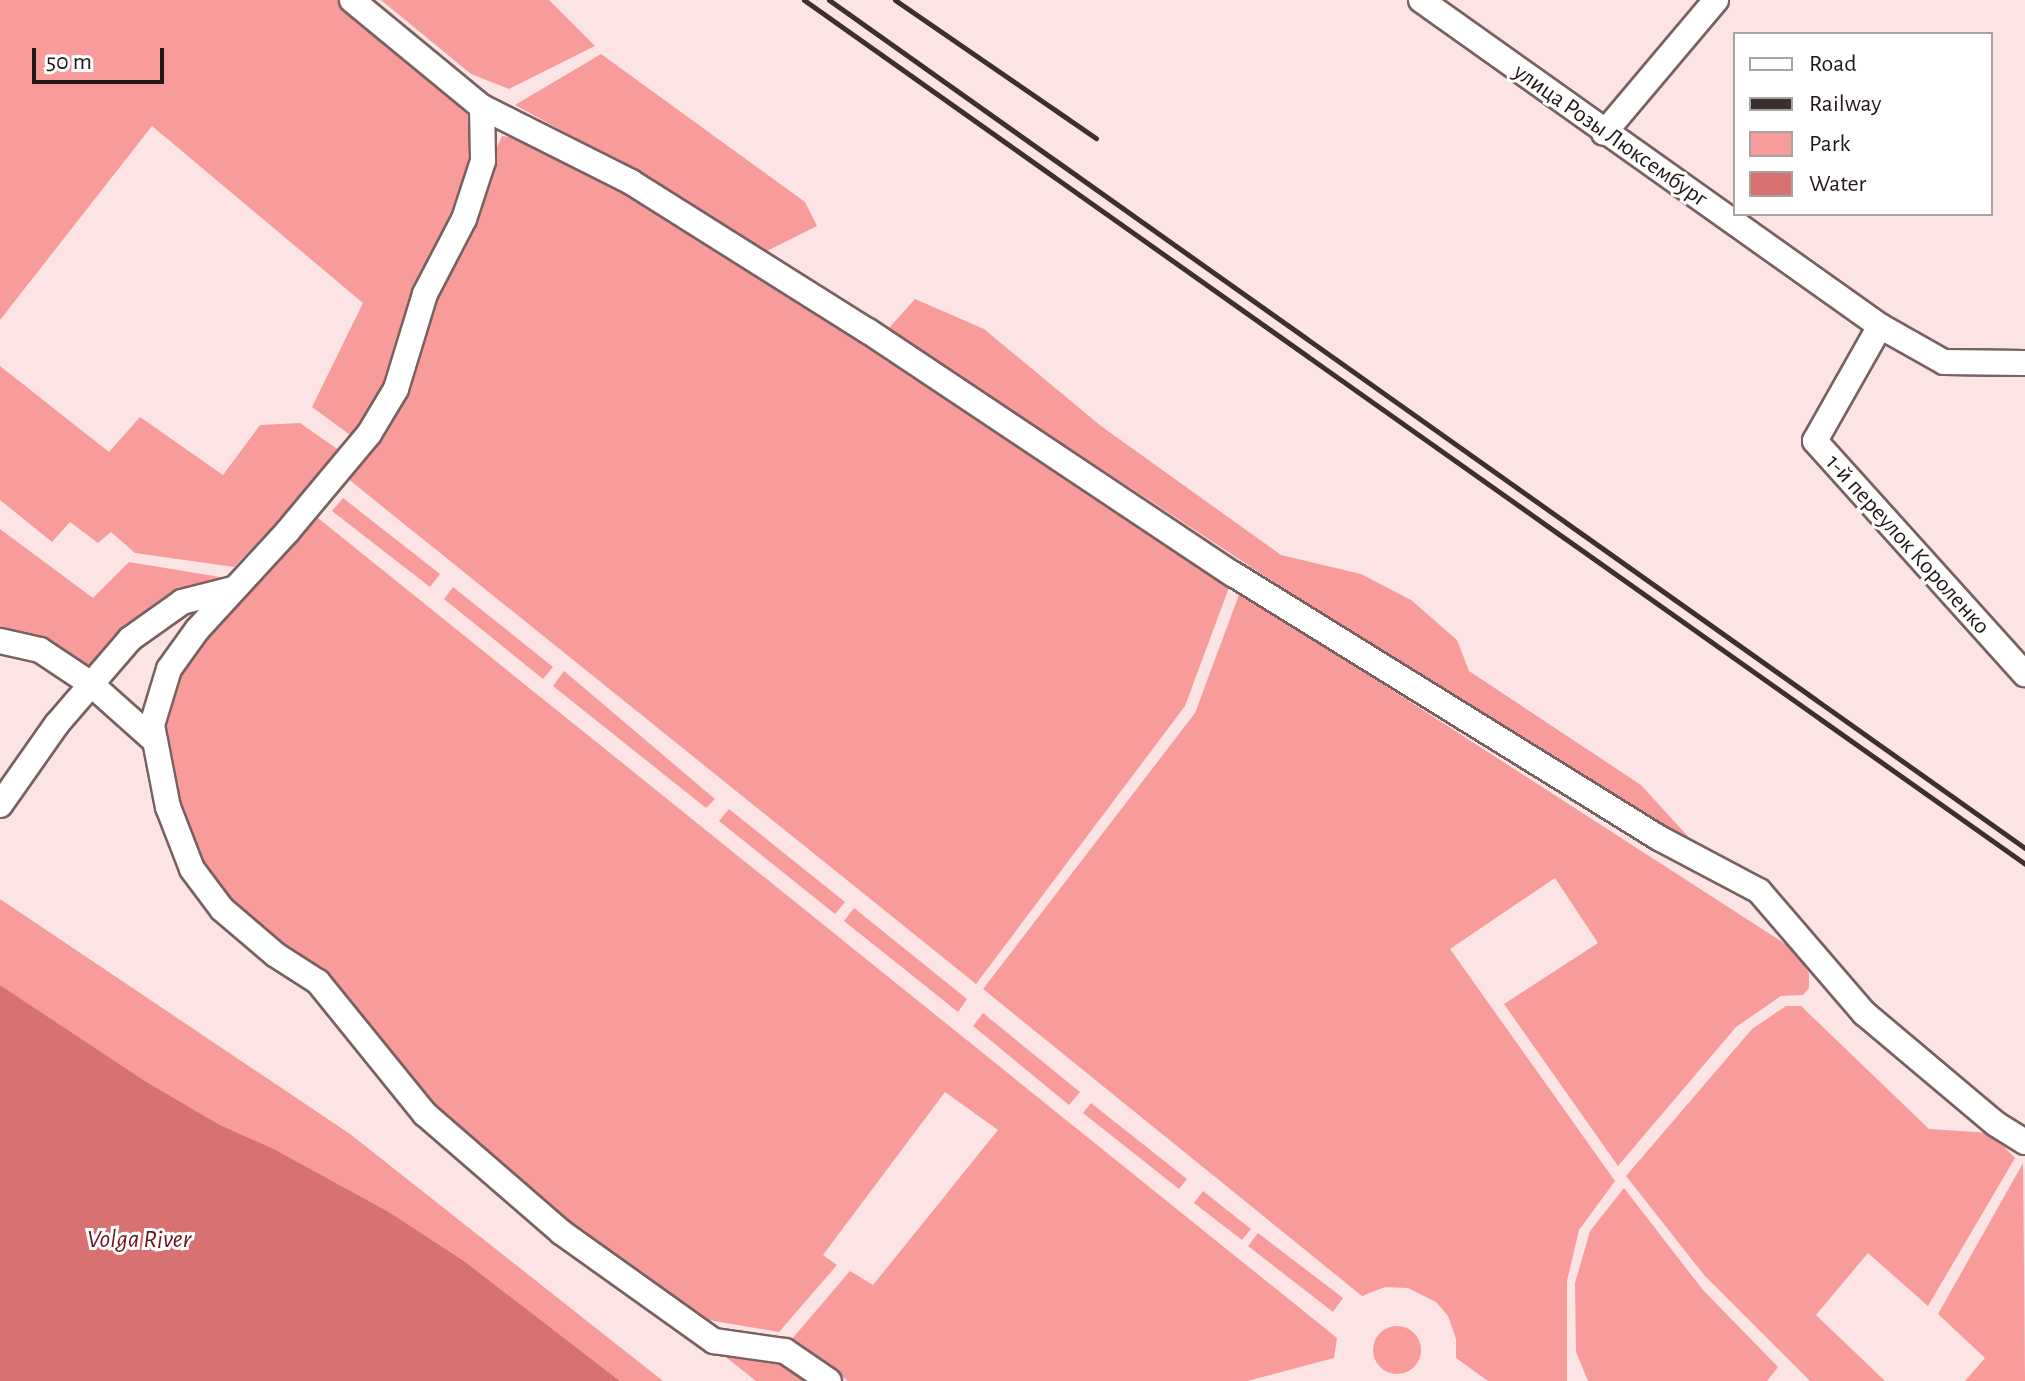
<!DOCTYPE html>
<meta charset="utf-8">
<style>
body{margin:0}
#map{position:relative;width:2025px;height:1381px;overflow:hidden;background:#fbe4e3;font-family:"Alegreya Sans",sans-serif}
div>[style]{position:absolute}
.green>*{inset:0;background:#f79c9b}
.round{border-radius:50%}
.water>*{inset:0;background:#d77172}
.roads{filter:drop-shadow(2px 0 #796160) drop-shadow(-2px 0 #796160) drop-shadow(0 2px #796160) drop-shadow(0 -2px #796160)}
.minor>*{height:24px;margin:-12px;padding:0 12px;transform-origin:12px;border-radius:12px;background:#fff}
.rail>*{height:5px;margin:-2.5px;padding:0 2.5px;transform-origin:2.5px;border-radius:2.5px;background:#3b302f}
span{translate:-50% -50%;white-space:nowrap;text-align:center;line-height:1.15;-webkit-text-stroke:6px #fff;paint-order:stroke}
.street-label{font-size:24px;color:#211817}
.water-label{font-size:26px;color:#70131e;font-style:italic}
.legend{position:absolute;left:1733px;top:32px;width:260px;height:184px;box-sizing:border-box;background:#fff;border:2px solid #a6a3a2;margin:0;padding:10px 14px;list-style:none;font-size:24px;color:#211817}
.legend li{display:flex;align-items:center;gap:16px;height:40px}
.legend b{width:40px;border:2px solid #a6a3a2}
.scale{position:absolute;left:32px;top:48px;width:132px;height:36px;box-sizing:border-box;border:4px solid #211817;border-top:0;padding-left:10px;font-size:24px;line-height:28px;white-space:nowrap;color:#211817;-webkit-text-stroke:6px #fff;paint-order:stroke}
</style>
<div id="map">
<div class="green">
<div style="clip-path:polygon(0 0,338px 0,460px 99px,475px 131px,471px 167px,415px 293px,384px 385px,353px 437px,312px 407px,363px 303px,152px 126px,0 320px)"></div>
<div style="clip-path:polygon(381px 0,549px 0,595px 46px,509px 89px,471px 74px)"></div>
<div style="clip-path:polygon(601px 54px,805px 202px,817px 226px,765px 252px,647px 177px,515px 105px)"></div>
<div style="clip-path:polygon(502px 136px,526px 139px,632px 192px,1230px 585px,1185px 706px,976px 984px,347px 478px)"></div>
<div style="clip-path:polygon(915px 299px,984px 329px,1101px 426px,1281px 555px,1361px 574px,1411px 600px,1457px 640px,1469px 671px,1641px 785px,1704px 854px,1419px 677px,888px 329px)"></div>
<div style="clip-path:polygon(0 366px,109px 452px,140px 417px,223px 475px,260px 425px,300px 423px,343px 453px,234px 567px,135px 553px,111px 532px,98px 543px,70px 522px,52px 542px,0 500px)"></div>
<div style="clip-path:polygon(343px 498px,440px 574px,430px 587px,332px 511px)"></div>
<div style="clip-path:polygon(318px 518px,1337px 1338px,1334px 1358px,1247px 1381px,848px 1381px,791px 1340px,850px 1271px,873px 1285px,998px 1130px,945px 1092px,823px 1255px,837px 1265px,779px 1332px,697px 1318px,533px 1193px,430px 1104px,372px 1028px,305px 961px,231px 905px,198px 859px,175px 793px,162px 733px,177px 673px,209px 632px)"></div>
<div style="clip-path:polygon(0 529px,93px 598px,129px 562px,226px 578px,187px 594px,91px 670px,0 634px)"></div>
<div style="clip-path:polygon(453px 587px,553px 667px,543px 679px,444px 599px)"></div>
<div style="clip-path:polygon(1240px 592px,1793px 949px,1809px 973px,1809px 988px,1803px 995px,1781px 996px,1736px 1027px,1618px 1166px,1504px 1004px,1598px 943px,1555px 878px,1450px 949px,1615px 1181px,1579px 1230px,1567px 1281px,1567px 1381px,1488px 1381px,1456px 1358px,1456px 1339px,1448px 1316px,1436px 1302px,1408px 1288px,1385px 1287px,1362px 1296px,983px 989px,1195px 713px)"></div>
<div style="clip-path:polygon(564px 671px,715px 799px,706px 808px,553px 686px)"></div>
<div style="clip-path:polygon(729px 809px,845px 902px,835px 914px,719px 821px)"></div>
<div style="clip-path:polygon(0 899px,350px 1134px,663px 1381px,620px 1381px,464px 1261px,389px 1212px,274px 1149px,220px 1125px,145px 1081px,0 985px)"></div>
<div style="clip-path:polygon(854px 908px,967px 999px,958px 1012px,844px 921px)"></div>
<div style="clip-path:polygon(1786px 1006px,1801px 1006px,1929px 1129px,1991px 1133px,2015px 1158px,1928px 1306px,1868px 1253px,1816px 1315px,1885px 1381px,1810px 1381px,1704px 1275px,1626px 1176px,1752px 1029px)"></div>
<div style="clip-path:polygon(983px 1013px,1080px 1092px,1069px 1105px,973px 1026px)"></div>
<div style="clip-path:polygon(1091px 1103px,1187px 1179px,1179px 1189px,1083px 1113px)"></div>
<div style="clip-path:polygon(2023px 1163px,2025px 1381px,1965px 1381px,1985px 1358px,1938px 1314px)"></div>
<div style="clip-path:polygon(1624px 1188px,1703px 1290px,1778px 1367px,1767px 1381px,1588px 1381px,1576px 1352px,1575px 1283px,1590px 1231px)"></div>
<div style="clip-path:polygon(1203px 1191px,1251px 1229px,1242px 1240px,1194px 1203px)"></div>
<div style="clip-path:polygon(1258px 1233px,1343px 1298px,1333px 1312px,1248px 1246px)"></div>
<div class="round" style="left:1373px;top:1326px;width:48px;height:48px"></div>
<div style="clip-path:polygon(717px 1350px,782px 1359px,814px 1381px,756px 1381px)"></div>
</div>
<div class="water">
<div style="clip-path:polygon(0 985px,145px 1081px,220px 1125px,274px 1149px,389px 1212px,464px 1261px,620px 1381px,0 1381px)"></div>
</div>
<div class="roads">
<div class="minor">
<div style="left:352px;top:0;width:168px;rotate:39.5deg"></div>
<div style="left:482px;top:107px;width:167px;rotate:26.7deg"></div>
<div style="left:631px;top:182px;width:280px;rotate:32.2deg"></div>
<div style="left:868px;top:331px;width:438px;rotate:33.7deg"></div>
<div style="left:1233px;top:574px;width:501px;rotate:31.79deg"></div>
<div style="left:1659px;top:838px;width:113px;rotate:27.9deg"></div>
<div style="left:1759px;top:891px;width:161px;rotate:49.3deg"></div>
<div style="left:1864px;top:1013px;width:172px;rotate:40.1deg"></div>
<div style="left:1996px;top:1124px;width:34px;rotate:32deg"></div>
<div style="left:1421px;top:0;width:563px;rotate:35.38deg"></div>
<div style="left:1880px;top:326px;width:73px;rotate:29.4deg"></div>
<div style="left:1944px;top:362px;width:81px;rotate:0.7deg"></div>
<div style="left:482px;top:107px;width:54px;rotate:88.9deg"></div>
<div style="left:483px;top:161px;width:61px;rotate:108.1deg"></div>
<div style="left:464px;top:219px;width:85px;rotate:117.5deg"></div>
<div style="left:425px;top:294px;width:99px;rotate:107deg"></div>
<div style="left:396px;top:389px;width:52px;rotate:121deg"></div>
<div style="left:369px;top:434px;width:126px;rotate:129.9deg"></div>
<div style="left:288px;top:531px;width:134px;rotate:132.6deg"></div>
<div style="left:197px;top:630px;width:48px;rotate:125.7deg"></div>
<div style="left:169px;top:669px;width:59px;rotate:106.9deg"></div>
<div style="left:152px;top:725px;width:84px;rotate:79deg"></div>
<div style="left:168px;top:807px;width:66px;rotate:68.8deg"></div>
<div style="left:192px;top:869px;width:50px;rotate:53.1deg"></div>
<div style="left:222px;top:909px;width:71px;rotate:40.4deg"></div>
<div style="left:276px;top:955px;width:50px;rotate:32.7deg"></div>
<div style="left:318px;top:982px;width:170px;rotate:51deg"></div>
<div style="left:425px;top:1114px;width:180px;rotate:40.9deg"></div>
<div style="left:561px;top:1232px;width:188px;rotate:35.5deg"></div>
<div style="left:714px;top:1341px;width:72px;rotate:8deg"></div>
<div style="left:785px;top:1351px;width:53px;rotate:34.3deg"></div>
<div style="left:1604px;top:133px;width:174px;rotate:-49.9deg"></div>
<div style="left:1880px;top:326px;width:132px;rotate:119.5deg"></div>
<div style="left:1815px;top:441px;width:314px;rotate:48deg"></div>
<div style="left:0;top:641px;width:41px;rotate:12.7deg"></div>
<div style="left:40px;top:650px;width:61px;rotate:33.7deg"></div>
<div style="left:91px;top:684px;width:86px;rotate:41.7deg"></div>
<div style="left:0;top:805px;width:99px;rotate:-54.9deg"></div>
<div style="left:57px;top:724px;width:112px;rotate:-49.3deg"></div>
<div style="left:130px;top:639px;width:64px;rotate:-35.4deg"></div>
<div style="left:182px;top:602px;width:53px;rotate:-14.3deg"></div>
</div>
</div>
<div class="rail">
<div style="left:804px;top:0;width:1496px;rotate:35.28deg"></div>
<div style="left:829px;top:0;width:1466px;rotate:35.34deg"></div>
<div style="left:895px;top:0;width:244px;rotate:34.5deg"></div>
</div>
<div class="street-label">
<span style="left:1610px;top:136px;rotate:35deg">улица Розы Люксембург</span>
<span style="left:1907px;top:545px;rotate:48deg">1-й переулок Короленко</span>
</div>
<div class="water-label">
<span style="left:139px;top:1240px">Volga River</span>
</div>
<ul class="legend">
<li><b style="height:10px;background:#fff"></b>Road</li>
<li><b style="height:10px;background:#3b302f"></b>Railway</li>
<li><b style="height:22px;background:#f79c9b"></b>Park</li>
<li><b style="height:22px;background:#d77172"></b>Water</li>
</ul>
<div class="scale">50 m</div>
</div>
